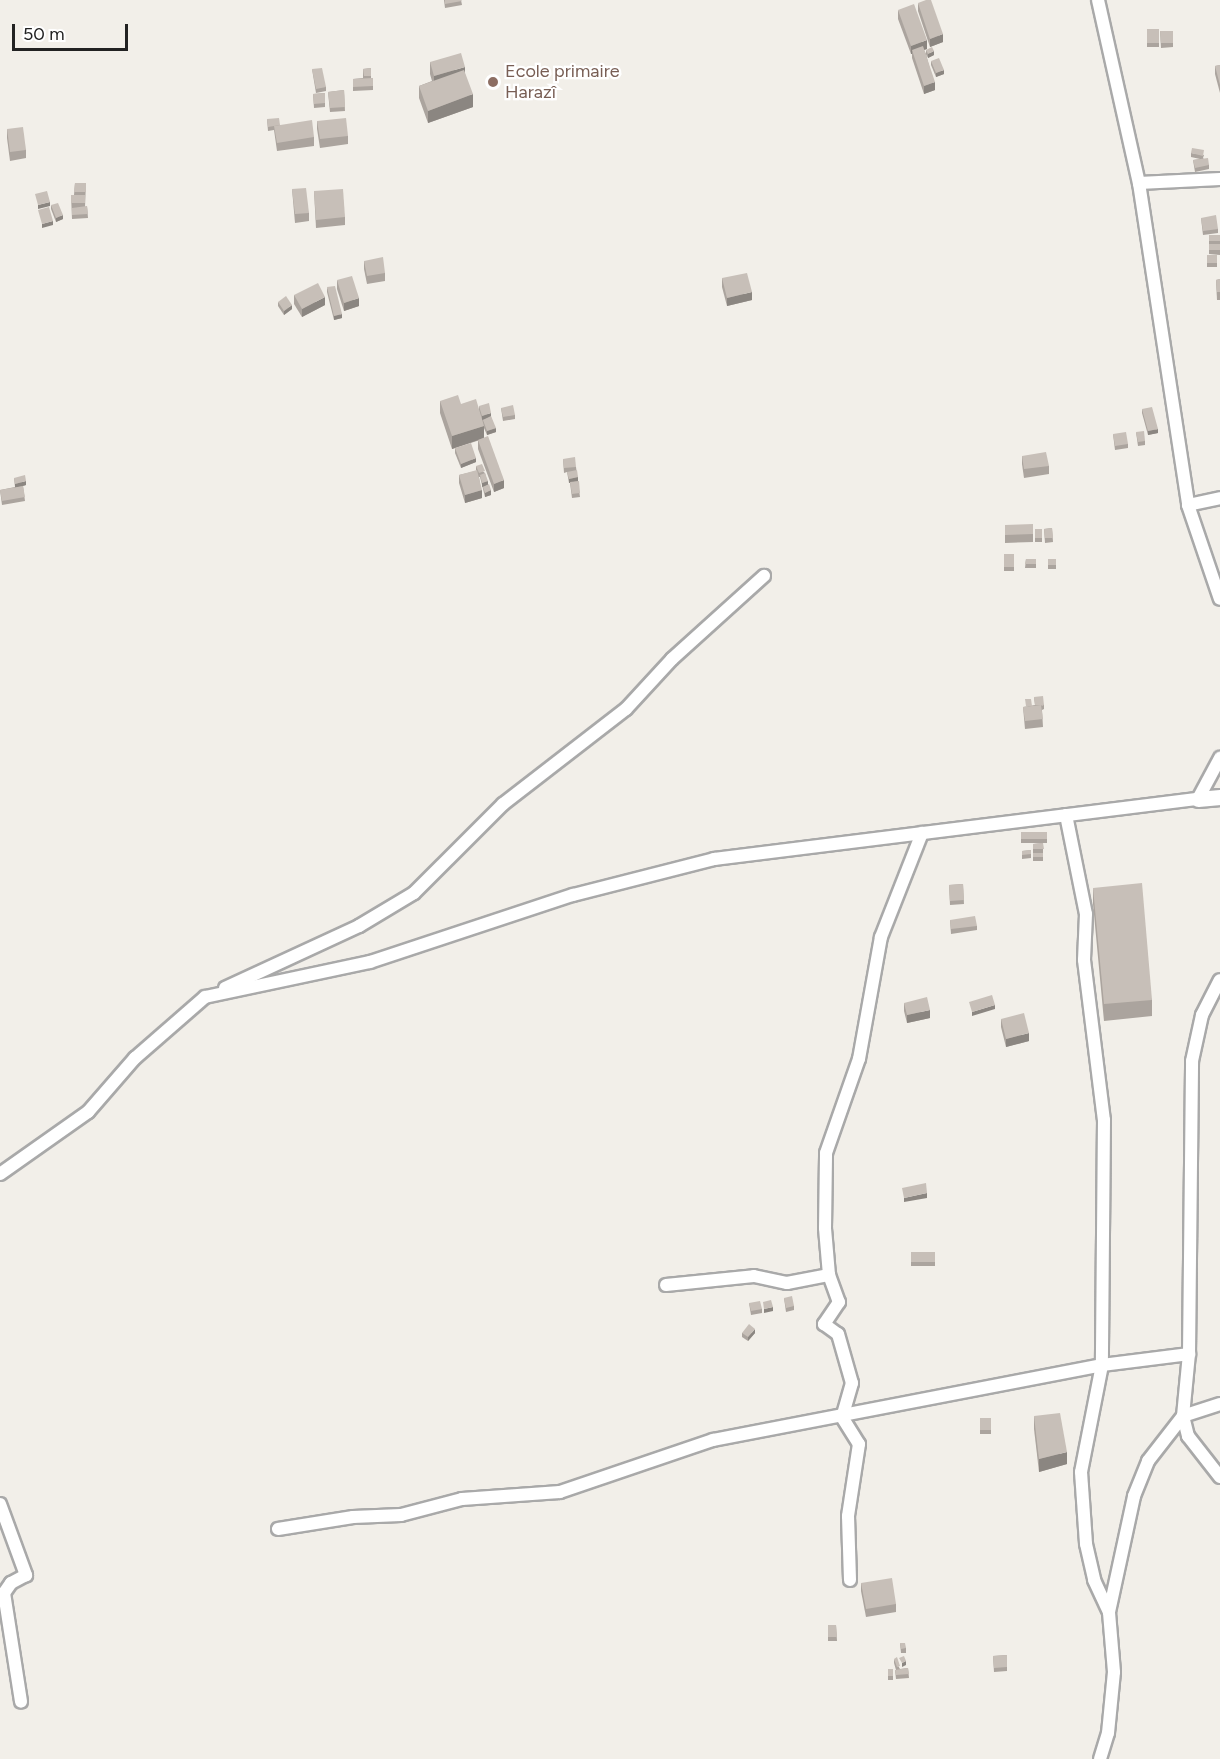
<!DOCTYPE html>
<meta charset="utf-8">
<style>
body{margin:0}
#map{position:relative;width:1220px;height:1759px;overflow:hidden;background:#f2efe9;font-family:Figtree,sans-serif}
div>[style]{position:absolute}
.roads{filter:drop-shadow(2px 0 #a9a9a9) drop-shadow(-2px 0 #a9a9a9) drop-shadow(0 2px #a9a9a9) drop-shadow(0 -2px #a9a9a9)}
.minor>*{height:12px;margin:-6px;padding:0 6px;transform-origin:6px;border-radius:6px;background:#fff}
.tertiary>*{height:15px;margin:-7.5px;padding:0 7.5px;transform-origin:7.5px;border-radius:7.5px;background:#fff}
.wall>*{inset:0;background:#aba49e}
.shaded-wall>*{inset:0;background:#8b8681}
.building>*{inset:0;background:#c7bfb8}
.dots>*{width:16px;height:16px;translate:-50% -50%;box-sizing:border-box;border:3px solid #fff;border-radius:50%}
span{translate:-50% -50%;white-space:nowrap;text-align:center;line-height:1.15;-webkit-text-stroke:4.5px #fff;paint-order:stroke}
.education-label{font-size:18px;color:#785e54}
.left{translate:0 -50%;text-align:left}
.scale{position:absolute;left:12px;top:24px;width:116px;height:27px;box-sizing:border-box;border:3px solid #222;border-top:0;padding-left:8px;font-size:18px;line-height:21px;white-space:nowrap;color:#222;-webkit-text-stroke:4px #fff;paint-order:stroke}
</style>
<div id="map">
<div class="roads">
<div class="minor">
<div style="left:1098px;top:0;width:188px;rotate:77.4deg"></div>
<div style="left:1139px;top:183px;width:326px;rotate:81.3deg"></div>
<div style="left:1188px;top:505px;width:99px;rotate:71.2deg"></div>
<div style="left:1139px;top:183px;width:81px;rotate:-2.8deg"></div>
<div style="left:1188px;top:505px;width:33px;rotate:-12deg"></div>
<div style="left:1066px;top:815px;width:101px;rotate:78.6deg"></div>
<div style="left:1086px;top:914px;width:46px;rotate:92.5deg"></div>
<div style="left:1084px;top:960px;width:161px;rotate:82.9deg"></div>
<div style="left:1104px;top:1120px;width:245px;rotate:90.5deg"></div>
<div style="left:1102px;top:1365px;width:109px;rotate:101.1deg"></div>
<div style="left:1081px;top:1472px;width:72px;rotate:86deg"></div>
<div style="left:1086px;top:1544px;width:37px;rotate:77deg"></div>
<div style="left:1094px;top:1580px;width:35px;rotate:65deg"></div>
<div style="left:225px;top:988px;width:148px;rotate:-24.8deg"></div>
<div style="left:359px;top:926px;width:64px;rotate:-31deg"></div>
<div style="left:414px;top:893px;width:126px;rotate:-45deg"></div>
<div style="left:503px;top:804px;width:155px;rotate:-37.7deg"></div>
<div style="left:626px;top:709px;width:68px;rotate:-47.4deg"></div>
<div style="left:672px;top:659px;width:124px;rotate:-42.1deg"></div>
<div style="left:0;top:1174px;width:108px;rotate:-35.2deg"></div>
<div style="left:88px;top:1112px;width:72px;rotate:-49deg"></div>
<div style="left:135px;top:1058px;width:93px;rotate:-41.1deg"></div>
<div style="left:205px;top:997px;width:169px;rotate:-12deg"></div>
<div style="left:370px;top:962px;width:214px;rotate:-18.3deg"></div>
<div style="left:573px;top:895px;width:146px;rotate:-14.3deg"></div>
<div style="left:714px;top:859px;width:488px;rotate:-7.1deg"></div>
<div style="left:1198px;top:799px;width:47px;rotate:-61.8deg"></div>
<div style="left:829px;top:1275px;width:47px;rotate:-94.9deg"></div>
<div style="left:825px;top:1228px;width:75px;rotate:-89.2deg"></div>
<div style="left:826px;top:1153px;width:100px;rotate:-70.7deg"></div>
<div style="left:859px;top:1059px;width:124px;rotate:-79.8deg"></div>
<div style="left:881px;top:937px;width:112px;rotate:-68.5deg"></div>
<div style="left:666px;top:1285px;width:88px;rotate:-5.8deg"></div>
<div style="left:754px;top:1276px;width:34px;rotate:12deg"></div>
<div style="left:787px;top:1283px;width:43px;rotate:-10.8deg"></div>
<div style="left:829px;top:1275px;width:29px;rotate:70deg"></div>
<div style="left:839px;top:1302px;width:27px;rotate:124deg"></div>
<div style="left:824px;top:1324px;width:17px;rotate:36deg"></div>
<div style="left:838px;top:1334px;width:51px;rotate:74.1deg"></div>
<div style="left:852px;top:1383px;width:35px;rotate:106deg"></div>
<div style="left:842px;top:1417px;width:32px;rotate:58deg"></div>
<div style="left:859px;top:1444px;width:73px;rotate:98.7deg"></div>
<div style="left:848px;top:1516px;width:64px;rotate:88.2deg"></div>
<div style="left:1220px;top:1404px;width:39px;rotate:162deg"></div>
<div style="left:1183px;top:1416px;width:21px;rotate:76deg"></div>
<div style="left:1188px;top:1436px;width:52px;rotate:52deg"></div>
<div style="left:0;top:1504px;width:76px;rotate:69.9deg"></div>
<div style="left:26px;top:1575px;width:17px;rotate:152deg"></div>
<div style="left:11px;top:1583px;width:12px;rotate:125deg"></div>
<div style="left:4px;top:1593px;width:110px;rotate:81.1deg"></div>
<div style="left:278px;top:1529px;width:76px;rotate:-9.1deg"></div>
<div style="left:353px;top:1517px;width:48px;rotate:-2.4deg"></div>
<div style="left:401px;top:1515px;width:63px;rotate:-14.7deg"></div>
<div style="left:462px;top:1499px;width:98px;rotate:-4.1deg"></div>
<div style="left:560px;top:1492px;width:162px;rotate:-18.8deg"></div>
<div style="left:713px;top:1440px;width:396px;rotate:-10.9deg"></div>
<div style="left:1102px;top:1365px;width:88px;rotate:-7.2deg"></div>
<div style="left:1100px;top:1759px;width:27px;rotate:-73deg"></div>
<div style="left:1108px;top:1733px;width:61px;rotate:-84.4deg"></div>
<div style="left:1114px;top:1672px;width:60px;rotate:-94.8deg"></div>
<div style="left:1109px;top:1612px;width:119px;rotate:-77.8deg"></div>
<div style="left:1134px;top:1496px;width:38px;rotate:-68deg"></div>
<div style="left:1148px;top:1461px;width:57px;rotate:-52.1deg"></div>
<div style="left:1183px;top:1416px;width:62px;rotate:-84.5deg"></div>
<div style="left:1189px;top:1354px;width:293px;rotate:-89.4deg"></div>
<div style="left:1192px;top:1061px;width:47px;rotate:-77.7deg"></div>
<div style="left:1202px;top:1015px;width:39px;rotate:-63deg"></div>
</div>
<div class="tertiary">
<div style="left:1198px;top:799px;width:22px;rotate:-5deg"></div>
</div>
</div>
<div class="wall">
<div style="clip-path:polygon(444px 0,461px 0,462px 5px,445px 8px)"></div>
<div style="clip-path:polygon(918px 3px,943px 42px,930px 47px,918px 11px)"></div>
<div style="clip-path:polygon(898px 10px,927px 49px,924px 50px,926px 54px,926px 50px,934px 55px,928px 58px,926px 54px,935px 90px,924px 94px,912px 58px,912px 54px,911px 54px,898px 19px)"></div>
<div style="clip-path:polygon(1147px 29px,1159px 29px,1159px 47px,1147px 47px)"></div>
<div style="clip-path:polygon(1160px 31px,1173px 31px,1173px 47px,1161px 48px)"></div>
<div style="clip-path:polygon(931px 61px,944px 74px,936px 77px,931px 65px)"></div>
<div style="clip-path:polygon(430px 62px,465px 74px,473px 107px,428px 123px,419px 98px,419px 86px,432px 81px,430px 74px)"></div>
<div style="clip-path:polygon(1220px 65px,1220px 93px,1215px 74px,1215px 66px)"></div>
<div style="clip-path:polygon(371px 68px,371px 78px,373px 78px,373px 90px,353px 91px,353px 79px,363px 78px,363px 69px)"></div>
<div style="clip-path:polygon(312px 69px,326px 87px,326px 91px,316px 93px)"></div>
<div style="clip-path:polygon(344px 90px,345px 111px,330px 112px,328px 92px)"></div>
<div style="clip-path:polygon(325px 93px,325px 107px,314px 108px,313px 94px)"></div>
<div style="clip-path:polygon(267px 119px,280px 125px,314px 137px,314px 146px,277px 151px,274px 130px,268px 131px)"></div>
<div style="clip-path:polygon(317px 121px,348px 136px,348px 144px,320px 148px,317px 129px)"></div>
<div style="clip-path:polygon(7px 129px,26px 150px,26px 158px,10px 161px,7px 138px)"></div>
<div style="clip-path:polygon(1191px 153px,1204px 155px,1203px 158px,1209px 165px,1209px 169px,1195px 172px,1193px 160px,1200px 159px,1191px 157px)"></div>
<div style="clip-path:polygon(75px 183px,86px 183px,85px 207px,87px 206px,88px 218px,72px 219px,71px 195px,74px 195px)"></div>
<div style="clip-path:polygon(292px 189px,309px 213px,309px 221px,295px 223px)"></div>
<div style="clip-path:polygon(314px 191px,345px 217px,345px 225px,316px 228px)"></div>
<div style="clip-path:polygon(51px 205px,63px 219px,56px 222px,51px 209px)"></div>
<div style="clip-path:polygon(1201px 218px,1218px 229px,1218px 233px,1203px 235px)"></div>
<div style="clip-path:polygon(1220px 235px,1220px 255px,1209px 254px,1209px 241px)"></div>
<div style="clip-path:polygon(1207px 255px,1217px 255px,1217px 267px,1207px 267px)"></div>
<div style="clip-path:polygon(364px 261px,385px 273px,385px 281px,367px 284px,364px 269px)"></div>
<div style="clip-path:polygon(722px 278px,752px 300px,727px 306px,722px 287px)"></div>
<div style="clip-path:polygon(1220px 279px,1220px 300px,1217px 300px,1216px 280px)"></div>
<div style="clip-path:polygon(337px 280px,359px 306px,344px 311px,337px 289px)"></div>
<div style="clip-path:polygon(327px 287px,342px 318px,334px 320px,327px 292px)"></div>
<div style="clip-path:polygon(294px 295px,325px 305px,302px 317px,294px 304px)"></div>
<div style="clip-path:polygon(278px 302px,292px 309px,284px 315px,278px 306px)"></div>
<div style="clip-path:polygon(440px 401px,479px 410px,479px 406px,491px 417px,496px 432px,487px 435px,484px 428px,484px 438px,504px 488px,494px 492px,478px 449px,478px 440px,480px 440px,452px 449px,440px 413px)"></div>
<div style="clip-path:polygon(501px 408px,515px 415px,515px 419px,503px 421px)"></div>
<div style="clip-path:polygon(1142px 409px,1158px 433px,1148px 435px,1142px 413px)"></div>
<div style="clip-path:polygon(1136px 432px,1145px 441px,1145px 445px,1138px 446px)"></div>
<div style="clip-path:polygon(1113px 434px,1128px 444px,1128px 448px,1115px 450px)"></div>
<div style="clip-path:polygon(455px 448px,476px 462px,461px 468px,455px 453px)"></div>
<div style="clip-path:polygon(1022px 456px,1049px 466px,1049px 474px,1024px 478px,1022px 464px)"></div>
<div style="clip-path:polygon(563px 459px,576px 467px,580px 497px,572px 498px,570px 483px,569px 483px,567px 472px,564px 473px)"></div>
<div style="clip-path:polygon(476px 466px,485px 473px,488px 485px,491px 495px,485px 497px,480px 477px,479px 477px,482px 498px,465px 503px,459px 483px,459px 475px,476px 471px)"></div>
<div style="clip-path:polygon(14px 478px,26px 485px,23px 486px,25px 501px,2px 505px,0 490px,15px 487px)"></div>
<div style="clip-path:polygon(1005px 525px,1033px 534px,1033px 542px,1005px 543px)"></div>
<div style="clip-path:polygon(1052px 528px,1053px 542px,1045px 543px,1044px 529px)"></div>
<div style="clip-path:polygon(1035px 529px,1042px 529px,1042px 542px,1035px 542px)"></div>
<div style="clip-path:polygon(1004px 554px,1014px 554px,1014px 571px,1004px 571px)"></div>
<div style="clip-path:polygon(1026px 559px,1036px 559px,1036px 568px,1025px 568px)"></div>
<div style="clip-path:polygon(1048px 559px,1056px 559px,1056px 569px,1048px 569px)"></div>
<div style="clip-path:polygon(1034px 697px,1044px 705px,1044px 709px,1042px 710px,1043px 727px,1025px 729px,1023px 707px,1035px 705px)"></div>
<div style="clip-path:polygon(1021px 832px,1047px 832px,1047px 843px,1043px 843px,1043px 861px,1033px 861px,1033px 844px,1043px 843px,1021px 843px)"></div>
<div style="clip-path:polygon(1031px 850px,1031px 858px,1022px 859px,1022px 851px)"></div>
<div style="clip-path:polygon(963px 884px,964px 904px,950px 905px,949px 885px)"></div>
<div style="clip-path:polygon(1093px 888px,1152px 1000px,1152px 1016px,1104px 1021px,1093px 904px)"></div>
<div style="clip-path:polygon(950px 920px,977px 926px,977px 930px,951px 934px)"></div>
<div style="clip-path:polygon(904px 1003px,930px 1018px,907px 1023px,904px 1011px)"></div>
<div style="clip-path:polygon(1001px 1019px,1029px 1041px,1006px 1047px,1001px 1027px)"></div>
<div style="clip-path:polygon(911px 1252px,935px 1252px,935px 1266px,911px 1266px)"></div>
<div style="clip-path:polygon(784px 1298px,794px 1306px,794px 1310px,786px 1312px)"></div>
<div style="clip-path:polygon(749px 1303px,762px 1309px,762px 1313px,751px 1315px)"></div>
<div style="clip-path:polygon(742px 1333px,755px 1333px,748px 1341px,742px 1337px)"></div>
<div style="clip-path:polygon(1034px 1416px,1067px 1464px,1039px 1472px,1034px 1429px)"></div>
<div style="clip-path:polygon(980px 1418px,991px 1418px,991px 1434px,980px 1434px)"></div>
<div style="clip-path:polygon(861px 1583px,896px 1604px,896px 1612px,866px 1617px,861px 1591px)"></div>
<div style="clip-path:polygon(828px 1625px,836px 1625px,837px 1641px,828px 1641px)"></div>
<div style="clip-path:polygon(900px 1643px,906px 1648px,906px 1653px,901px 1653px)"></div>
<div style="clip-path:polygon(1007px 1655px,1007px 1671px,994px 1672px,993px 1656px)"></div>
<div style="clip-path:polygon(894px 1659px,900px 1669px,908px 1668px,909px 1678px,896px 1679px,895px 1670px,896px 1670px,894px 1663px)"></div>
<div style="clip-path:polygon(888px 1669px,893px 1669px,893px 1680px,888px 1680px)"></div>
</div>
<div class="shaded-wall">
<div style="clip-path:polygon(943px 34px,943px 42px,930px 47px,930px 39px)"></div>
<div style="clip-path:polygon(927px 40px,927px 49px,913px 53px,912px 50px,912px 54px,911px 54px,911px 46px)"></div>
<div style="clip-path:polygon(934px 51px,934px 55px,928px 58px,928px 54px)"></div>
<div style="clip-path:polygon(465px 67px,465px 80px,434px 88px,434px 76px)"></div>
<div style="clip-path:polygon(944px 70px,944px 74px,936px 77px,936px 73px)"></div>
<div style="clip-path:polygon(935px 82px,935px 90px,924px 94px,924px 86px)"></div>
<div style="clip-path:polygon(473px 94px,473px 107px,428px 123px,428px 111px)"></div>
<div style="clip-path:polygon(50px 202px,50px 206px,38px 209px,38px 205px)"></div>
<div style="clip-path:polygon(63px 215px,63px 219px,56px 222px,56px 218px)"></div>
<div style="clip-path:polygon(53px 221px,53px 225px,42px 228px,42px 224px)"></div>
<div style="clip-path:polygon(752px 292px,752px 300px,727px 306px,727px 298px)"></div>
<div style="clip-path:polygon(325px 297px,325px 305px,302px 317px,302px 309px)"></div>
<div style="clip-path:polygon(359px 298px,359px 306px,344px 311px,344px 303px)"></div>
<div style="clip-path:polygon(292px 305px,292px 309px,284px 315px,284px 311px)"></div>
<div style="clip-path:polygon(342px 314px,342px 318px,334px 320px,334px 316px)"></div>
<div style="clip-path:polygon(491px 413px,491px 417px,482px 420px,482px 416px)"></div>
<div style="clip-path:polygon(484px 426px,484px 438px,452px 449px,452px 436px)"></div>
<div style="clip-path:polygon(496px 428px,496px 432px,487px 435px,487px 431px)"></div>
<div style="clip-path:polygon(1158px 429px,1158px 433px,1148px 435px,1148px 431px)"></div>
<div style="clip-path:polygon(476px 458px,476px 462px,461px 468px,461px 464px)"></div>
<div style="clip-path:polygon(578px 477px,578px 481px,569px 483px,569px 479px)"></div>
<div style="clip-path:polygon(504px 480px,504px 488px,494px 492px,494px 484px)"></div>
<div style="clip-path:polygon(26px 481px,26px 485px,15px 488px,15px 484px)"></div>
<div style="clip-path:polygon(488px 481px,488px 485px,482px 487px,482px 483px)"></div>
<div style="clip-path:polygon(482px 490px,482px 498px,465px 503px,465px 495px)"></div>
<div style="clip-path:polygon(491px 490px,491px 495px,485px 497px,485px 493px)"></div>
<div style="clip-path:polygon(995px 1005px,995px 1009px,972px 1016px,972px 1012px)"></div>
<div style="clip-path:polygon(930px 1010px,930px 1018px,907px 1023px,907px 1015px)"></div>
<div style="clip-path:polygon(1029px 1033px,1029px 1041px,1006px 1047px,1006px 1039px)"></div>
<div style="clip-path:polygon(927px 1193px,927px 1198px,904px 1202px,904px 1198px)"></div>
<div style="clip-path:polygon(773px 1307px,773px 1311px,764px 1313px,764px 1309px)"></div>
<div style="clip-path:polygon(755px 1329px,755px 1333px,748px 1341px,748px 1337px)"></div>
<div style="clip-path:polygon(1067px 1452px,1067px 1464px,1039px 1472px,1039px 1459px)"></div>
<div style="clip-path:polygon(906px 1661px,906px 1665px,902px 1667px,902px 1663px)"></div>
</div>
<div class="building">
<div style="clip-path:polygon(445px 0,461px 0,462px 1px,445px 4px)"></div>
<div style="clip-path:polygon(926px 0,931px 0,943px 34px,930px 39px,918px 3px)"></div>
<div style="clip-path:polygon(914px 4px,927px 40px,911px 46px,898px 10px)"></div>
<div style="clip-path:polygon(1147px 29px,1159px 29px,1159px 43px,1147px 43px)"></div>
<div style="clip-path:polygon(1160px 31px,1173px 31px,1173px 43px,1161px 43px)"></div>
<div style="clip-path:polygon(923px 46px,935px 82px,924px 86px,912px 50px)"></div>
<div style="clip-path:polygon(932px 47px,934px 51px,928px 54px,926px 50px)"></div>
<div style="clip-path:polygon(461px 53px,465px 67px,434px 76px,430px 62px)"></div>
<div style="clip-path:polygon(939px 58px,944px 70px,936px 73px,931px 61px)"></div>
<div style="clip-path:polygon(1220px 65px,1220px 85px,1215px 66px)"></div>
<div style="clip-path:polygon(322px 68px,326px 87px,316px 89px,312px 69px)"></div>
<div style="clip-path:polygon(371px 68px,371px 76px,364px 76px,363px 69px)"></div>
<div style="clip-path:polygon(464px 70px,473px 94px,428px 111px,419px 86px)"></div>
<div style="clip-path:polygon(373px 78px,373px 86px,353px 87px,353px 79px)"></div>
<div style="clip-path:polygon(344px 90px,345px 107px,330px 108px,328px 92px)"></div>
<div style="clip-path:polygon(325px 93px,325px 103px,314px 104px,313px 94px)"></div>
<div style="clip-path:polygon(279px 118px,280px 125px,268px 127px,267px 119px)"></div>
<div style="clip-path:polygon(346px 118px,348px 136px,320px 139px,317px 121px)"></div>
<div style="clip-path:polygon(312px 120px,314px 137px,277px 143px,274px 126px)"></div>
<div style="clip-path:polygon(23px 127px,26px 150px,10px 152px,7px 129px)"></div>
<div style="clip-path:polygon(1192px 148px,1204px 150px,1203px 156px,1191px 153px)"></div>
<div style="clip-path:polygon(1208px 158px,1209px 165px,1195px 168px,1193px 160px)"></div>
<div style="clip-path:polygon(75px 183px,86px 183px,86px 192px,74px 192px)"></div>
<div style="clip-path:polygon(306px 188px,309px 213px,295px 214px,292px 189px)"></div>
<div style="clip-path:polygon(343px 189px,345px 217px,316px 220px,314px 191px)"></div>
<div style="clip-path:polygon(47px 191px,50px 202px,38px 205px,35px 194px)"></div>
<div style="clip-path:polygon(71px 195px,85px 195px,85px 203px,71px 203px)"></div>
<div style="clip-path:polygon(58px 203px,63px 215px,56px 218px,51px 205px)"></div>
<div style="clip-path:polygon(87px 206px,88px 214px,72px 215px,72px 208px)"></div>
<div style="clip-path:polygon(49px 207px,53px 221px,42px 224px,38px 210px)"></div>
<div style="clip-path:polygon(1216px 215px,1218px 229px,1203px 231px,1201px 218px)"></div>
<div style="clip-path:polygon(1209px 235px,1220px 235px,1220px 241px,1209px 241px)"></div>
<div style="clip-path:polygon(1209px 244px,1220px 244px,1220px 250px,1209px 250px)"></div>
<div style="clip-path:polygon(1207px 255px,1217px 255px,1217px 263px,1207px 263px)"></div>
<div style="clip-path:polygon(383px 257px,385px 273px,367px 276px,364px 261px)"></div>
<div style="clip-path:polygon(747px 273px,752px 292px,727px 298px,722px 278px)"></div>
<div style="clip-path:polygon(352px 276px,359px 298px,344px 303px,337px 280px)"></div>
<div style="clip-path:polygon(1220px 279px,1220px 292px,1217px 292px,1216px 280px)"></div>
<div style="clip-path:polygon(318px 283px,325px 297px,302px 309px,294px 295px)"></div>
<div style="clip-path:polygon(335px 286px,342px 314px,334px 316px,327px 287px)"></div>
<div style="clip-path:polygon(286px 296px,292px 305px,284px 311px,278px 302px)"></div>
<div style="clip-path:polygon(458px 395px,461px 404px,476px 399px,484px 426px,452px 436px,440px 401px)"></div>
<div style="clip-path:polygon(489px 403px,491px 413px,482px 416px,479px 406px)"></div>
<div style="clip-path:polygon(513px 405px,515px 415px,503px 417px,501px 408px)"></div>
<div style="clip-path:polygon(1152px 407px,1158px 429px,1148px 431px,1142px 409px)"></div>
<div style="clip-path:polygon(491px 416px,496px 428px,487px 431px,483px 420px)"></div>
<div style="clip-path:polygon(1144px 431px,1145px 441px,1138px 442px,1136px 432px)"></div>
<div style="clip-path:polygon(1126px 432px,1128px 444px,1115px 446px,1113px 434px)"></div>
<div style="clip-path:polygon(488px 436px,504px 480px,494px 484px,478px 440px)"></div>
<div style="clip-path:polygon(471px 443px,476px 458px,461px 464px,455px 448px)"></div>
<div style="clip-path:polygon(1046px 452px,1049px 466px,1024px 469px,1022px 456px)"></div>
<div style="clip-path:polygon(575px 457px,576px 467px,564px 468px,563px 459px)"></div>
<div style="clip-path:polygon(482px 464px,485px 471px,479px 473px,476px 466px)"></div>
<div style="clip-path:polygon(477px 470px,482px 490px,465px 495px,459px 475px)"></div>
<div style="clip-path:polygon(577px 470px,578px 477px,569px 479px,567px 472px)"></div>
<div style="clip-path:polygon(485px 473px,488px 481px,482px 483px,480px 475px)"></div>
<div style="clip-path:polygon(25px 475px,26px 481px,15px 484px,14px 478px)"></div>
<div style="clip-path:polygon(579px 481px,580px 493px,572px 494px,570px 482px)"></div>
<div style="clip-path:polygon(489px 484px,491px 490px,485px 493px,483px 487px)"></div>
<div style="clip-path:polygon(23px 486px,25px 497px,2px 501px,0 490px)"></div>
<div style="clip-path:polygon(1033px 524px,1033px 534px,1005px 535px,1005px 525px)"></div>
<div style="clip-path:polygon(1052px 528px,1053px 538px,1045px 538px,1044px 529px)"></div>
<div style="clip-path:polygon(1035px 529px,1042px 529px,1042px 538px,1035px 538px)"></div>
<div style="clip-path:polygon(1004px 554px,1014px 554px,1014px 567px,1004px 567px)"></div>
<div style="clip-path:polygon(1026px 559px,1036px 559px,1036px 564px,1025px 564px)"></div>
<div style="clip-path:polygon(1048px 559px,1056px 559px,1056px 565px,1048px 565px)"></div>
<div style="clip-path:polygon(1043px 696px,1044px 705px,1042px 706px,1041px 705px,1035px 705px,1034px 697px)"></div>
<div style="clip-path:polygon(1025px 699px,1031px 699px,1032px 706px,1026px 706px)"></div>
<div style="clip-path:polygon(1041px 705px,1043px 719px,1025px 721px,1023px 707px)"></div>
<div style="clip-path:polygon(1021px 832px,1047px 832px,1047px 839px,1021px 839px)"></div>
<div style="clip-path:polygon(1043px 843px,1044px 849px,1033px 849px,1033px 844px)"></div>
<div style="clip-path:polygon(1031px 850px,1031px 854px,1022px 855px,1022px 851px)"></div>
<div style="clip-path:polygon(1033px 853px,1043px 853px,1043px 857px,1033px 857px)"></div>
<div style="clip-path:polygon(1142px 883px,1152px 1000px,1104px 1004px,1093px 888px)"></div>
<div style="clip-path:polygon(963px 884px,964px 900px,950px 901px,949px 885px)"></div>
<div style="clip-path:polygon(975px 916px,977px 926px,951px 929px,950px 920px)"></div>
<div style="clip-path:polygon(992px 995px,995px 1005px,972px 1012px,969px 1002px)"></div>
<div style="clip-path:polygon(927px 997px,930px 1010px,907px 1015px,904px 1003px)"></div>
<div style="clip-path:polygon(1024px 1013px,1029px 1033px,1006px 1039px,1001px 1019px)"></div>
<div style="clip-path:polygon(926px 1183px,927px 1193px,904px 1198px,902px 1188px)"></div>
<div style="clip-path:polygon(911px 1252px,935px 1252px,935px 1262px,911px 1262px)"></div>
<div style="clip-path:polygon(792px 1296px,794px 1306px,786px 1308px,784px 1298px)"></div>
<div style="clip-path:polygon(771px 1300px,773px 1307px,764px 1309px,763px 1302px)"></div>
<div style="clip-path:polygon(760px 1301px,762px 1309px,751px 1311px,749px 1303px)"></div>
<div style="clip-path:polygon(749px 1324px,755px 1329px,748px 1337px,742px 1333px)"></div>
<div style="clip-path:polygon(1060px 1413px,1067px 1452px,1039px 1459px,1034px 1416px)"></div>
<div style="clip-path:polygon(980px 1418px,991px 1418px,991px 1430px,980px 1430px)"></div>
<div style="clip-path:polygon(892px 1578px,896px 1604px,866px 1609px,861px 1583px)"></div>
<div style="clip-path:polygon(828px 1625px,836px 1625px,837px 1637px,828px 1637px)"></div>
<div style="clip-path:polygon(900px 1643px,905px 1643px,906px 1648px,901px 1649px)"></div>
<div style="clip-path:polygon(1007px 1655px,1007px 1667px,994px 1668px,993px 1656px)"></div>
<div style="clip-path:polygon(904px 1656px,906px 1661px,902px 1663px,899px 1658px)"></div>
<div style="clip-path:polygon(897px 1657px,900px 1666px,897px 1667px,894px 1659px)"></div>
<div style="clip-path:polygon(908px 1668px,909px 1674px,896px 1675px,895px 1670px)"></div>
<div style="clip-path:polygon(888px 1669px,893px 1669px,893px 1676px,888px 1676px)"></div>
</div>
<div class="dots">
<div style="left:493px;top:82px;background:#8d6e63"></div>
</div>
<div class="education-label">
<span class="left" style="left:505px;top:82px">Ecole primaire<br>Harazî</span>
</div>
<div class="scale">50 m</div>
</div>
